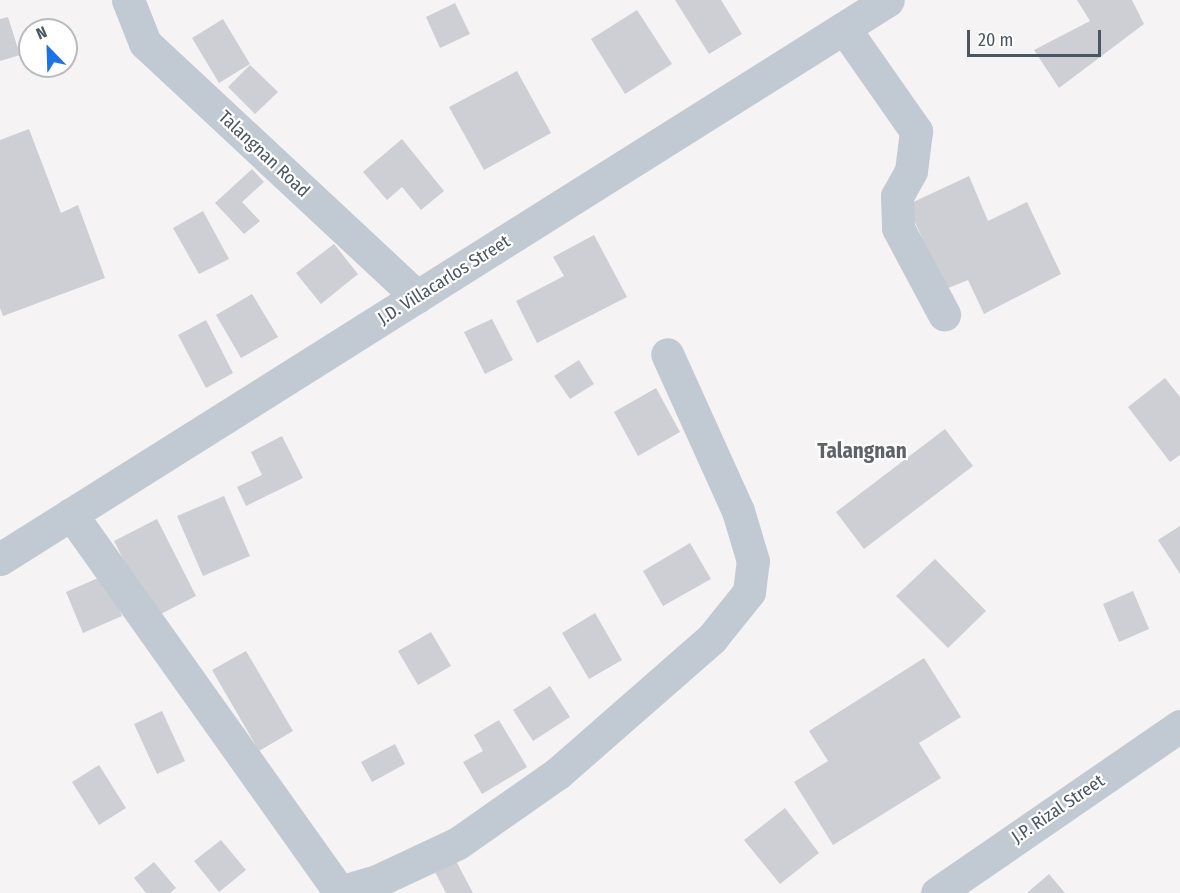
<!DOCTYPE html>
<style>
body{margin:0}
#map{position:relative;width:1180px;height:893px;overflow:hidden;background:#f5f3f3;font-family:"Fira Sans Condensed",sans-serif}
div>[style]{position:absolute}
.building>*{inset:0;background:#cdcfd5}
.minor>*{height:33px;margin:-16.5px;padding:0 16.5px;transform-origin:16.5px;border-radius:16.5px;background:#c1cad2}
span{translate:-50% -50%;white-space:nowrap;text-align:center;line-height:1.15;-webkit-text-stroke:4.5px #fff;paint-order:stroke}
.street-label{font-size:18px;color:#4a5661}
.quarter-label{font-size:21px;color:#5f6368;font-weight:700}
.north{position:absolute;left:18px;top:18px;width:60px;height:60px;box-sizing:border-box;background:#fff;border:2px solid #b7bbc0;border-radius:50%;rotate:337deg;font-size:16px;font-weight:700;line-height:24px;text-align:center;color:#4a5661}
.north::after{content:'';display:block;margin:auto;width:21px;height:27px;background:#1a73e8;clip-path:polygon(50% 0,100% 100%,50% 72%,0 100%)}
.scale{position:absolute;left:967px;top:30px;width:134px;height:27px;box-sizing:border-box;border:3px solid #4a5661;border-top:0;padding-left:8px;font-size:18px;line-height:21px;white-space:nowrap;color:#4a5661;-webkit-text-stroke:4px #fff;paint-order:stroke}
</style>
<div id="map">
<div class="building">
<div style="clip-path:polygon(675px 0,721px 0,742px 34px,709px 54px)"></div>
<div style="clip-path:polygon(1077px 0,1132px 0,1144px 24px,1059px 88px,1034px 50px,1090px 21px)"></div>
<div style="clip-path:polygon(455px 3px,470px 34px,440px 48px,426px 17px)"></div>
<div style="clip-path:polygon(637px 10px,672px 64px,625px 94px,591px 39px)"></div>
<div style="clip-path:polygon(8px 17px,20px 55px,0 61px,0 19px)"></div>
<div style="clip-path:polygon(223px 19px,250px 64px,219px 83px,192px 38px)"></div>
<div style="clip-path:polygon(250px 65px,278px 92px,255px 114px,228px 87px)"></div>
<div style="clip-path:polygon(517px 71px,551px 133px,484px 170px,449px 107px)"></div>
<div style="clip-path:polygon(29px 129px,61px 213px,78px 205px,105px 278px,3px 316px,0 308px,0 140px)"></div>
<div style="clip-path:polygon(402px 139px,444px 191px,421px 210px,402px 187px,387px 200px,363px 172px)"></div>
<div style="clip-path:polygon(252px 169px,264px 182px,242px 202px,260px 221px,244px 234px,215px 203px)"></div>
<div style="clip-path:polygon(969px 176px,988px 221px,1027px 202px,1061px 274px,984px 314px,968px 280px,946px 289px,907px 205px)"></div>
<div style="clip-path:polygon(203px 211px,229px 259px,199px 274px,173px 228px)"></div>
<div style="clip-path:polygon(594px 235px,627px 297px,537px 343px,516px 301px,564px 276px,553px 257px)"></div>
<div style="clip-path:polygon(334px 244px,358px 274px,321px 304px,296px 273px)"></div>
<div style="clip-path:polygon(252px 294px,278px 337px,241px 358px,216px 315px)"></div>
<div style="clip-path:polygon(492px 319px,513px 360px,485px 374px,464px 332px)"></div>
<div style="clip-path:polygon(206px 320px,233px 373px,206px 388px,178px 335px)"></div>
<div style="clip-path:polygon(579px 360px,594px 384px,570px 399px,554px 376px)"></div>
<div style="clip-path:polygon(1165px 378px,1180px 397px,1180px 455px,1170px 462px,1128px 407px)"></div>
<div style="clip-path:polygon(656px 388px,680px 432px,638px 456px,614px 412px)"></div>
<div style="clip-path:polygon(945px 429px,973px 466px,864px 549px,836px 512px)"></div>
<div style="clip-path:polygon(282px 436px,303px 478px,246px 506px,237px 487px,262px 475px,251px 452px)"></div>
<div style="clip-path:polygon(224px 496px,250px 556px,203px 576px,177px 516px)"></div>
<div style="clip-path:polygon(157px 519px,196px 596px,153px 618px,114px 541px)"></div>
<div style="clip-path:polygon(1180px 526px,1180px 574px,1158px 540px)"></div>
<div style="clip-path:polygon(690px 543px,711px 579px,663px 606px,643px 571px)"></div>
<div style="clip-path:polygon(935px 559px,986px 611px,948px 648px,896px 596px)"></div>
<div style="clip-path:polygon(105px 575px,122px 616px,83px 633px,66px 592px)"></div>
<div style="clip-path:polygon(1133px 591px,1149px 629px,1119px 642px,1103px 604px)"></div>
<div style="clip-path:polygon(595px 613px,622px 660px,589px 679px,562px 633px)"></div>
<div style="clip-path:polygon(431px 632px,451px 666px,418px 685px,398px 651px)"></div>
<div style="clip-path:polygon(246px 651px,293px 731px,259px 751px,212px 670px)"></div>
<div style="clip-path:polygon(924px 658px,961px 717px,919px 743px,941px 778px,833px 845px,794px 782px,828px 761px,809px 731px)"></div>
<div style="clip-path:polygon(550px 686px,570px 717px,533px 741px,513px 710px)"></div>
<div style="clip-path:polygon(162px 711px,185px 761px,157px 774px,134px 724px)"></div>
<div style="clip-path:polygon(499px 720px,527px 767px,482px 794px,463px 762px,483px 751px,474px 735px)"></div>
<div style="clip-path:polygon(395px 744px,405px 764px,372px 782px,361px 762px)"></div>
<div style="clip-path:polygon(99px 765px,126px 808px,99px 825px,72px 782px)"></div>
<div style="clip-path:polygon(785px 808px,819px 853px,780px 884px,744px 840px)"></div>
<div style="clip-path:polygon(221px 840px,246px 870px,219px 892px,194px 861px)"></div>
<div style="clip-path:polygon(456px 861px,473px 893px,446px 893px,435px 872px)"></div>
<div style="clip-path:polygon(154px 862px,176px 888px,170px 893px,146px 893px,134px 878px)"></div>
<div style="clip-path:polygon(1049px 874px,1065px 893px,1027px 893px)"></div>
</div>
<div class="minor">
<div style="left:128px;top:0;width:46px;rotate:68.4deg"></div>
<div style="left:145px;top:43px;width:372px;rotate:43deg"></div>
<div style="left:844px;top:28px;width:126px;rotate:55deg"></div>
<div style="left:916px;top:131px;width:40px;rotate:97.1deg"></div>
<div style="left:911px;top:171px;width:29px;rotate:119deg"></div>
<div style="left:897px;top:196px;width:32px;rotate:88deg"></div>
<div style="left:898px;top:228px;width:98px;rotate:61.9deg"></div>
<div style="left:71px;top:514px;width:463px;rotate:54.6deg"></div>
<div style="left:0;top:559px;width:1049px;rotate:-32.19deg"></div>
<div style="left:336px;top:893px;width:43px;rotate:-16.3deg"></div>
<div style="left:377px;top:881px;width:89px;rotate:-25.1deg"></div>
<div style="left:458px;top:843px;width:122px;rotate:-35deg"></div>
<div style="left:558px;top:773px;width:205px;rotate:-41.2deg"></div>
<div style="left:712px;top:638px;width:59px;rotate:-51.2deg"></div>
<div style="left:749px;top:592px;width:31px;rotate:-83deg"></div>
<div style="left:753px;top:561px;width:52px;rotate:-106.7deg"></div>
<div style="left:738px;top:511px;width:172px;rotate:-114.3deg"></div>
<div style="left:937px;top:893px;width:295px;rotate:-34.5deg"></div>
</div>
<div class="street-label">
<span style="left:264px;top:154px;rotate:43deg">Talangnan Road</span>
<span style="left:444px;top:280px;rotate:-32deg">J.D. Villacarlos Street</span>
<span style="left:1058px;top:809px;rotate:-34deg">J.P. Rizal Street</span>
</div>
<div class="quarter-label">
<span style="left:862px;top:451px">Talangnan</span>
</div>
<div class="north">N</div>
<div class="scale">20 m</div>
</div>
